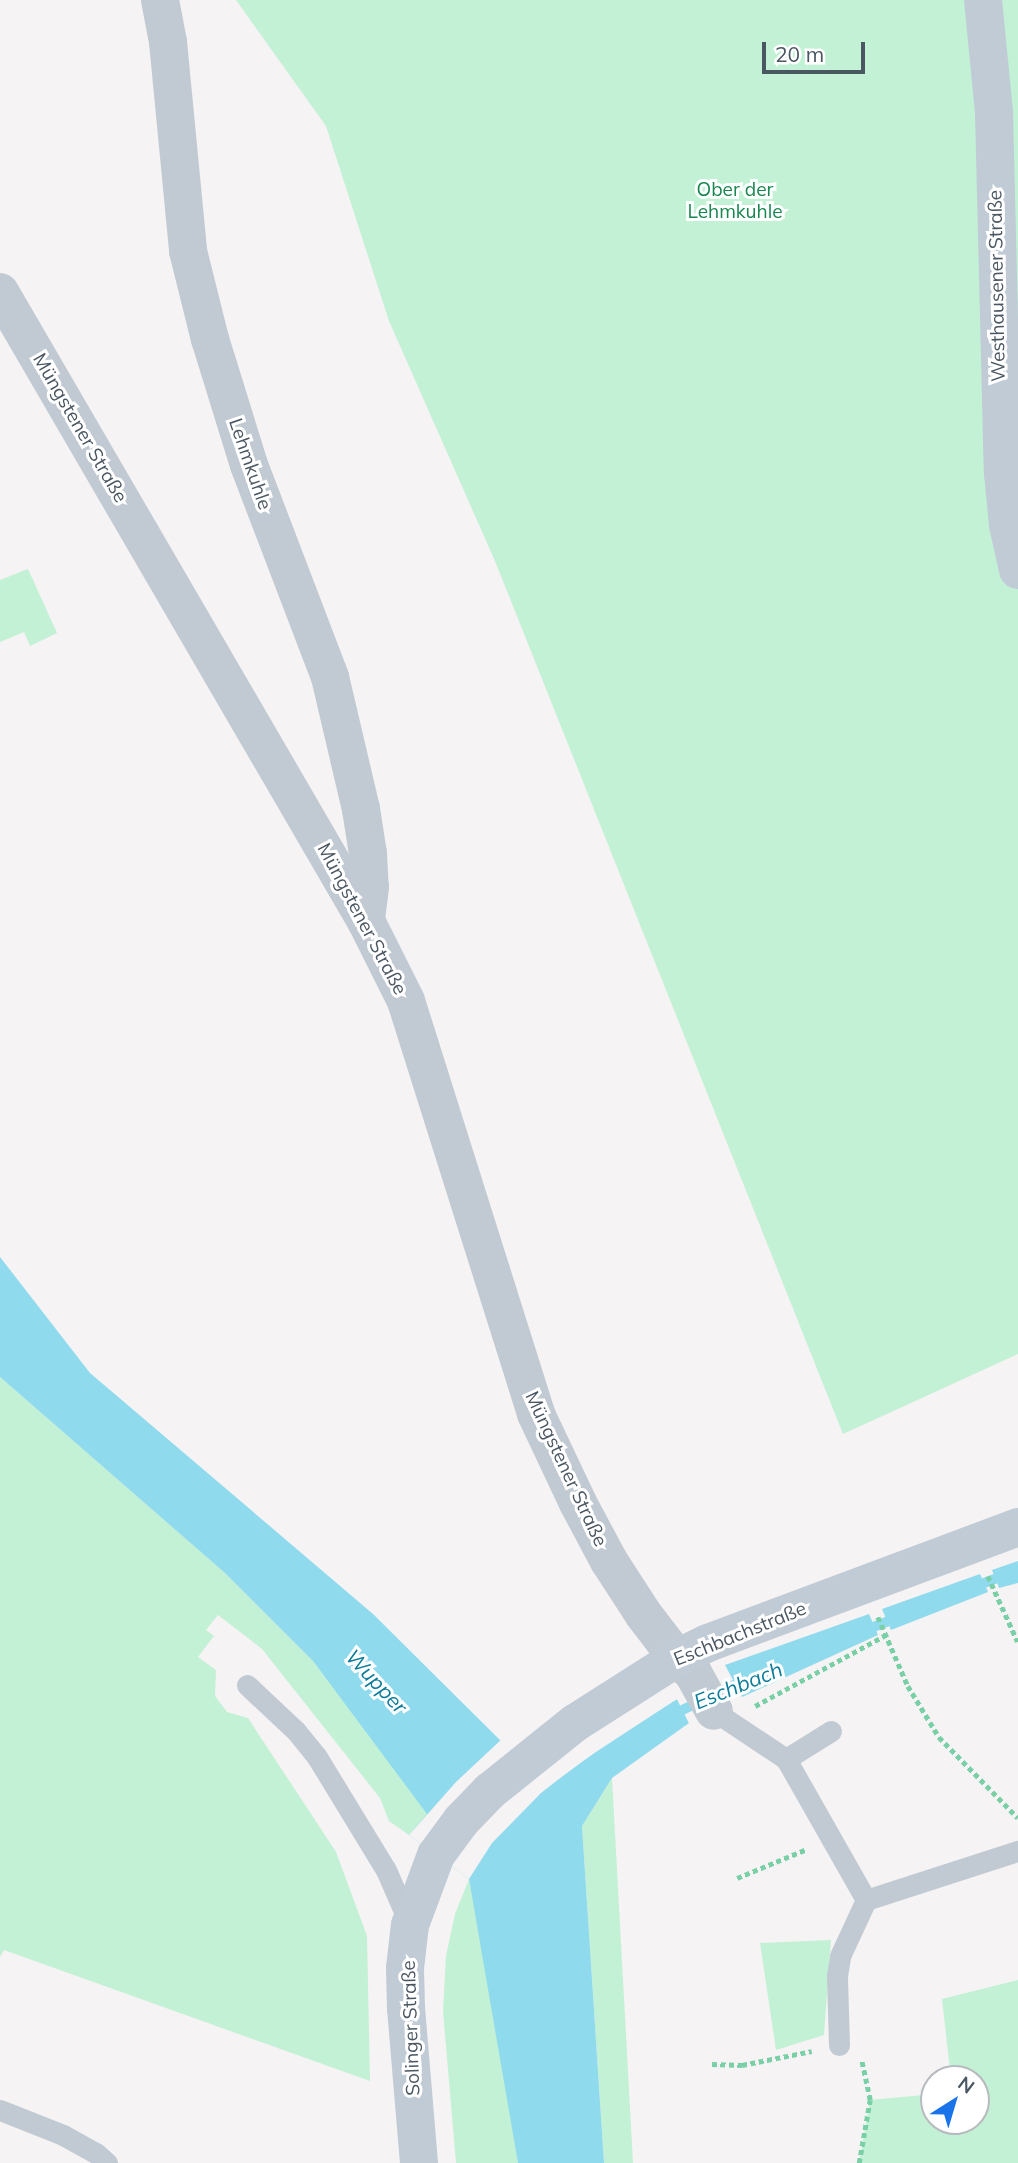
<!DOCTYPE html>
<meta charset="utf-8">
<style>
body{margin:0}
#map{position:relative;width:1018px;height:2163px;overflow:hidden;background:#f5f3f3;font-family:Mulish,sans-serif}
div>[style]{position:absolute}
.green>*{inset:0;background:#c3f1d5}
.water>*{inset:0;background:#90daee}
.pier>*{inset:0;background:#f5f3f3}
.stream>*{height:10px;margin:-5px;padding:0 5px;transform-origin:5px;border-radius:5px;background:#90daee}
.path>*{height:4.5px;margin-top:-2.25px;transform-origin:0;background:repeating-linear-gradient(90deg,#7ad0a6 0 5px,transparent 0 8.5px)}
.service>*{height:21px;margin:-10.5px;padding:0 10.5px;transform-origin:10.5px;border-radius:10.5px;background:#c1cad2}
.minor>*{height:38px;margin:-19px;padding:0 19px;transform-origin:19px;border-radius:19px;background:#c1cad2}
.secondary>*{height:38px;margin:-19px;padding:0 19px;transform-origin:19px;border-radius:19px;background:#c1cbd6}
span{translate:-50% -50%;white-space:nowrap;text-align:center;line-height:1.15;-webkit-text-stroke:6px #fff;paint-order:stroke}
.park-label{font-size:19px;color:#17864f}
.street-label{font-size:19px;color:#4a5661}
.water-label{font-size:21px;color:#0c7c9b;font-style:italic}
.north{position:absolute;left:920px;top:2065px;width:70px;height:70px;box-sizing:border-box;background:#fff;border:2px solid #b7bbc0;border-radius:50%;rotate:37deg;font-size:19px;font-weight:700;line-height:28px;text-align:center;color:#4a5661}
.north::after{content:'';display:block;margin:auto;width:24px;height:32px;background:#1a73e8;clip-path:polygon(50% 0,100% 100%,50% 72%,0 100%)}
.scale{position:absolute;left:762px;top:42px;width:103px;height:32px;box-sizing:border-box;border:4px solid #4a5661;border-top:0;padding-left:9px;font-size:21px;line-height:24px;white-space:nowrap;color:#4a5661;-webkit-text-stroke:5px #fff;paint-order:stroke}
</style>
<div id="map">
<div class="green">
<div style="clip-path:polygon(236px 0,1018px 0,1018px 1354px,843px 1434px,495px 561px,389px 321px,326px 126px)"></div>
<div style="clip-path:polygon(28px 569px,57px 633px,30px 646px,24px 632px,0 642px,0 580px)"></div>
<div style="clip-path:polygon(0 1377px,225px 1573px,313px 1661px,428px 1814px,409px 1835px,389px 1821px,380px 1798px,262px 1649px,218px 1615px,206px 1630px,214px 1636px,198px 1657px,216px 1670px,215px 1696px,227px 1712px,248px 1718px,336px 1852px,367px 1936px,370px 2081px,4px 1950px,0 1957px)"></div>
<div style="clip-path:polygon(612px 1778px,633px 2163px,604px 2163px,582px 1826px)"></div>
<div style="clip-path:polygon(469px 1879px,509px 2098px,518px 2163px,456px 2163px,443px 2011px,446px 1956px,455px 1914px)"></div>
<div style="clip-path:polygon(831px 1940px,824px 2035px,776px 2050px,760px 1943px)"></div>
<div style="clip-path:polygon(1018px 1980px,1018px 2163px,859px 2163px,870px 2100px,934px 2094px,934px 2121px,976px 2121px,976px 2079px,951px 2079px,942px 1999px)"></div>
</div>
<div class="water">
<div style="clip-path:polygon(0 1257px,90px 1373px,373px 1614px,505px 1745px,541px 1792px,616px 1737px,677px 1699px,689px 1723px,612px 1778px,582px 1826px,604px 2163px,518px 2163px,469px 1879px,409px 1835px,427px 1814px,313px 1661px,225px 1573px,0 1377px)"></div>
<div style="clip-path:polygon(1018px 1561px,1018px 1583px,999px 1588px,992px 1570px)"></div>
<div style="clip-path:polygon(980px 1574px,988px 1592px,891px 1630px,882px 1609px)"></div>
<div style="clip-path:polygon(869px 1614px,878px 1635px,742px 1697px,725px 1665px)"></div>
</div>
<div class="pier">
<div style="clip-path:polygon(676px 1696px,680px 1697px,693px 1722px,689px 1723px,677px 1699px,579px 1763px,541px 1793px,492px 1843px,469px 1879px,409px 1835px,456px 1782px,503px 1738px,542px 1788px,577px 1760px)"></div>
</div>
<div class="stream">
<div style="left:971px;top:1588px;width:50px;rotate:-21deg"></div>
<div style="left:861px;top:1632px;width:40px;rotate:-22deg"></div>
<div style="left:672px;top:1715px;width:82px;rotate:-25.9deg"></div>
</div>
<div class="path">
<div style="left:988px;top:1576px;width:72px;rotate:65.6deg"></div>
<div style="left:878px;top:1617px;width:75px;rotate:66.5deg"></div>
<div style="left:908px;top:1686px;width:60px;rotate:58.7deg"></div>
<div style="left:939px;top:1737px;width:113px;rotate:45.7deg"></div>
<div style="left:755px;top:1706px;width:149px;rotate:-28.5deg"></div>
<div style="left:737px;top:1878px;width:76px;rotate:-22.5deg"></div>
<div style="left:712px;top:2064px;width:30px;rotate:2deg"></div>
<div style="left:742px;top:2065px;width:71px;rotate:-11.3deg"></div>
<div style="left:859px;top:2163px;width:64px;rotate:-80.1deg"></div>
<div style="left:870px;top:2100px;width:40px;rotate:-102deg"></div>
</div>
<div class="service">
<div style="left:247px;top:1685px;width:67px;rotate:43.2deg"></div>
<div style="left:296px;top:1731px;width:33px;rotate:51deg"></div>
<div style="left:317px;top:1757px;width:132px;rotate:58.6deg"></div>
<div style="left:386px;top:1870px;width:60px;rotate:66.4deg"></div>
<div style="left:714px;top:1711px;width:87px;rotate:33.7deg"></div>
<div style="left:786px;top:1759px;width:162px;rotate:60.4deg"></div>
<div style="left:786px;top:1759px;width:53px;rotate:-31.9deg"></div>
<div style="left:839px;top:2045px;width:69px;rotate:-91.7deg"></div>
<div style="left:837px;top:1976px;width:20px;rotate:-81deg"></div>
<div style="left:840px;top:1956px;width:62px;rotate:-65.1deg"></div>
<div style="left:866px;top:1900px;width:160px;rotate:-17.9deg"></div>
<div style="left:0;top:2110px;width:68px;rotate:21.6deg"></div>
<div style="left:63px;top:2135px;width:38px;rotate:29deg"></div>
<div style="left:96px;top:2153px;width:15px;rotate:42deg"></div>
</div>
<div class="minor">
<div style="left:160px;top:0;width:43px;rotate:79.2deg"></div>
<div style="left:168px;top:42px;width:210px;rotate:84.5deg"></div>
<div style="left:188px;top:251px;width:91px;rotate:76deg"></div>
<div style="left:210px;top:339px;width:132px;rotate:72.8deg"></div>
<div style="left:249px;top:465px;width:227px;rotate:69.1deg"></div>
<div style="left:330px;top:677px;width:136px;rotate:76.8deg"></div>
<div style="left:361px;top:809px;width:46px;rotate:81.2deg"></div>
<div style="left:368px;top:854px;width:33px;rotate:87deg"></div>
<div style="left:370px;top:887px;width:34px;rotate:97deg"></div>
<div style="left:0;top:292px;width:728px;rotate:59.81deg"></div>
<div style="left:366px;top:921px;width:89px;rotate:63.4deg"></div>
<div style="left:406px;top:1001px;width:433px;rotate:72.5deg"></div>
<div style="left:536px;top:1414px;width:98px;rotate:64.7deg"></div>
<div style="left:578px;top:1503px;width:66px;rotate:61.9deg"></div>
<div style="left:609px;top:1561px;width:64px;rotate:57.1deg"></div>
<div style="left:644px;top:1615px;width:54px;rotate:52.5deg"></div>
<div style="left:677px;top:1658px;width:22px;rotate:43deg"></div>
<div style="left:693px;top:1673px;width:43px;rotate:61.1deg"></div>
</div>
<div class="secondary">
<div style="left:983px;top:0;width:114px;rotate:84.4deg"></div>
<div style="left:994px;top:113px;width:360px;rotate:88.6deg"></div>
<div style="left:1003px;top:473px;width:52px;rotate:84.5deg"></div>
<div style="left:1008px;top:525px;width:46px;rotate:77.5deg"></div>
<div style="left:419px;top:2163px;width:155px;rotate:-94.8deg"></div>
<div style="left:406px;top:2009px;width:41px;rotate:-91.4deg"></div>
<div style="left:405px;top:1968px;width:43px;rotate:-83.4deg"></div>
<div style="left:410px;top:1925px;width:75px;rotate:-69.6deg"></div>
<div style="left:436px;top:1855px;width:42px;rotate:-53.7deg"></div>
<div style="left:461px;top:1821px;width:42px;rotate:-46deg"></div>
<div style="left:490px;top:1791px;width:109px;rotate:-38.7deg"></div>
<div style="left:575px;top:1723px;width:121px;rotate:-32.5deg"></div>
<div style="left:677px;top:1658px;width:34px;rotate:-26deg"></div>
<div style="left:708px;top:1643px;width:331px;rotate:-20.5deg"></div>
</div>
<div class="park-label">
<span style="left:735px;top:201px">Ober der<br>Lehmkuhle</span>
</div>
<div class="street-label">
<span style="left:997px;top:286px;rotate:-91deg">Westhausener Straße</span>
<span style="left:80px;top:428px;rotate:60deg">Müngstener Straße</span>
<span style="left:250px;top:464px;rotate:71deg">Lehmkuhle</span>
<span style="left:362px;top:919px;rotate:62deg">Müngstener Straße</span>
<span style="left:566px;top:1469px;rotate:65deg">Müngstener Straße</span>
<span style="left:740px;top:1634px;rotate:-22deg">Eschbachstraße</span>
<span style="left:411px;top:2028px;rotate:-92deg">Solinger Straße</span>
</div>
<div class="water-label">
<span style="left:377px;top:1681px;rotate:47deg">Wupper</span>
<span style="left:738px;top:1685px;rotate:-22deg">Eschbach</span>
</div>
<div class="north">N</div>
<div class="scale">20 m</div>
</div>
